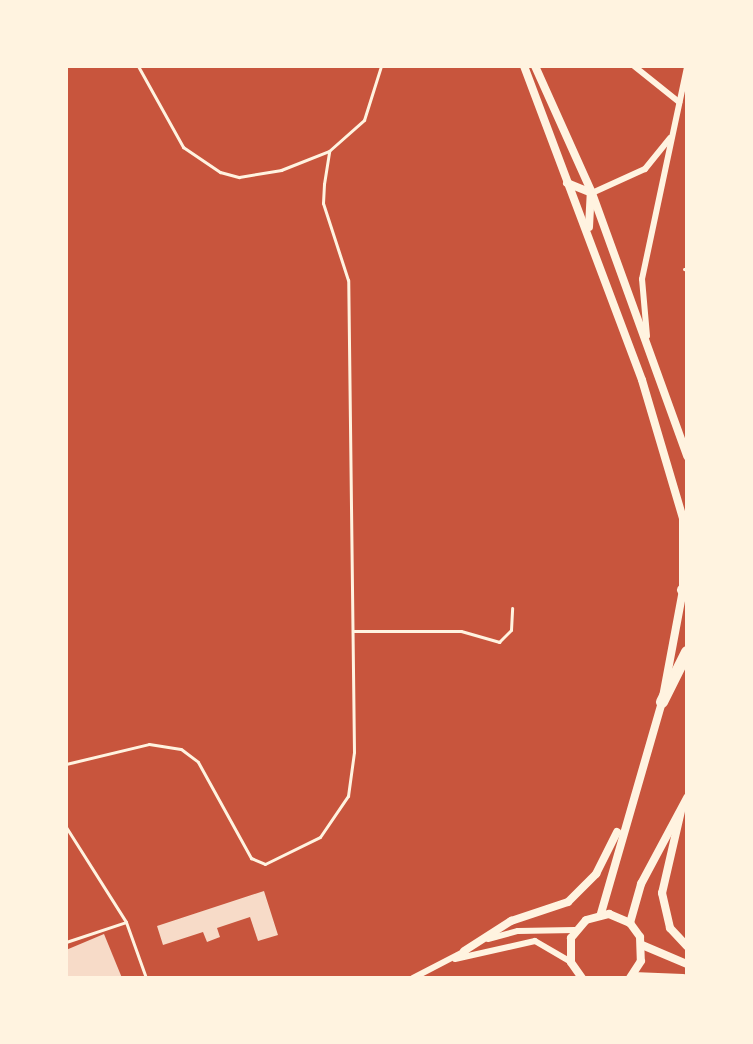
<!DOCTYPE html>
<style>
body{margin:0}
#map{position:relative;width:753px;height:1044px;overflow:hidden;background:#c8553d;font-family:"Open Sans",sans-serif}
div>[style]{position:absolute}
.building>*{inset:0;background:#f7dbc8}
.service>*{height:3px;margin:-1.5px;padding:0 1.5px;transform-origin:1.5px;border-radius:1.5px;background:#fff3e0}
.minor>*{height:6px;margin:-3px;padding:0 3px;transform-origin:3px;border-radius:3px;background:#fff3e0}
.tertiary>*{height:8px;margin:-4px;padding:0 4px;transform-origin:4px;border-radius:4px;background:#fff3e0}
.motorway>*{height:12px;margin:-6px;padding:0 6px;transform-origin:6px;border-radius:6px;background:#fff3e0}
span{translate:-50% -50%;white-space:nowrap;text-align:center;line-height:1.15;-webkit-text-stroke:6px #fff3e0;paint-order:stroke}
.frame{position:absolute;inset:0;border:68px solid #fff3e0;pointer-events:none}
</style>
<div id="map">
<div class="building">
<div style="clip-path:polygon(264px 891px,278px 935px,258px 941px,250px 917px,217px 928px,220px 937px,207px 942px,203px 932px,163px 945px,157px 926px)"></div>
<div style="clip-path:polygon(104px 934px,122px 978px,66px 978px,66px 950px)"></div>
</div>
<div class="service">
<div style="left:138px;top:66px;width:93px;rotate:60.9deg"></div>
<div style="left:183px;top:147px;width:45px;rotate:34deg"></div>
<div style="left:220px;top:172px;width:20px;rotate:15deg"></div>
<div style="left:239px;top:177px;width:43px;rotate:-9.5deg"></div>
<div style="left:281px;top:170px;width:52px;rotate:-21.6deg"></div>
<div style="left:684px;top:269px;width:3px;rotate:18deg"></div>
<div style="left:354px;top:631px;width:107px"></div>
<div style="left:461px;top:631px;width:40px;rotate:16deg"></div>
<div style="left:499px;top:642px;width:17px;rotate:-45deg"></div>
<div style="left:511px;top:630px;width:22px;rotate:-87deg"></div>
<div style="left:66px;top:764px;width:85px;rotate:-13.5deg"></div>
<div style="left:149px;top:744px;width:32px;rotate:9deg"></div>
<div style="left:181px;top:749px;width:21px;rotate:37deg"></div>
<div style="left:198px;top:762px;width:110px;rotate:61.1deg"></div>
<div style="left:251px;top:858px;width:15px;rotate:23deg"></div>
<div style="left:265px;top:864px;width:61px;rotate:-26.1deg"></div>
<div style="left:320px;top:837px;width:50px;rotate:-55.7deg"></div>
<div style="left:348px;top:796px;width:44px;rotate:-82.2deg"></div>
<div style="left:354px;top:752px;width:472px;rotate:-90.7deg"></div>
<div style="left:348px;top:280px;width:81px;rotate:-108deg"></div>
<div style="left:323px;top:203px;width:19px;rotate:-87deg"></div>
<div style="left:324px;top:184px;width:33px;rotate:-81deg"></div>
<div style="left:329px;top:151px;width:47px;rotate:-41.5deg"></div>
<div style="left:364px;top:120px;width:57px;rotate:-72.5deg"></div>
<div style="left:66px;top:827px;width:112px;rotate:57.7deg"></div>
<div style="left:126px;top:922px;width:59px;rotate:70.3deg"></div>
<div style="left:66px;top:942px;width:63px;rotate:-18.4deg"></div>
</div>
<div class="minor">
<div style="left:634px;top:66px;width:58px;rotate:38.7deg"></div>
<div style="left:592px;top:193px;width:58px;rotate:-24.4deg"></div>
<div style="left:645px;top:169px;width:40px;rotate:-51deg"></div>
<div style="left:647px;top:336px;width:57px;rotate:-95deg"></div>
<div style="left:642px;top:279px;width:217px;rotate:-78deg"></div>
<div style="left:488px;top:939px;width:31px;rotate:-15deg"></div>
<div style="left:518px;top:931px;width:57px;rotate:-1deg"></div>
<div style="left:455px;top:959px;width:82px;rotate:-12.7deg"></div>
<div style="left:535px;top:941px;width:42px;rotate:30.3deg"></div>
<div style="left:413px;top:978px;width:61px;rotate:-27.4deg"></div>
</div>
<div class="tertiary">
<div style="left:524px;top:66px;width:335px;rotate:69.4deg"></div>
<div style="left:642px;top:380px;width:144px;rotate:73.5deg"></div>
<div style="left:683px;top:518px;width:72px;rotate:90deg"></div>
<div style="left:683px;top:590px;width:114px;rotate:100.6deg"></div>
<div style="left:662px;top:702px;width:221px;rotate:106.1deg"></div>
<div style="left:535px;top:66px;width:139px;rotate:65.8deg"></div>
<div style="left:592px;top:193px;width:280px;rotate:70.1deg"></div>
<div style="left:567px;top:183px;width:27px;rotate:22deg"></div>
<div style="left:589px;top:227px;width:34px;rotate:-87deg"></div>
<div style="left:681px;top:811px;width:84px;rotate:103deg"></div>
<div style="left:662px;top:893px;width:36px;rotate:77deg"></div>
<div style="left:670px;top:928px;width:25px;rotate:47deg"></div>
<div style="left:630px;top:923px;width:41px;rotate:-74.2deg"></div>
<div style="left:641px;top:884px;width:98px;rotate:-61.9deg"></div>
<div style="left:642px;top:945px;width:49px;rotate:22.9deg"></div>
<div style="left:464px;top:951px;width:56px;rotate:-32.6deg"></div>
<div style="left:511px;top:921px;width:60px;rotate:-18.4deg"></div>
<div style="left:568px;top:902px;width:40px;rotate:-45deg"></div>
<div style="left:596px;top:874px;width:47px;rotate:-63.4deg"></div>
<div style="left:633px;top:976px;width:50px;rotate:2.3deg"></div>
<div style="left:582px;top:978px;width:19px;rotate:-125deg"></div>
<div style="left:571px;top:962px;width:24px;rotate:-90deg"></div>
<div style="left:571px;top:938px;width:23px;rotate:-50deg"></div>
<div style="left:586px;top:920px;width:24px;rotate:-15deg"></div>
<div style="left:609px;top:914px;width:23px;rotate:23deg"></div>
<div style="left:630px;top:923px;width:17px;rotate:54deg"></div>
<div style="left:640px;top:937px;width:24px;rotate:88deg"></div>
<div style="left:641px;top:961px;width:20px;rotate:123deg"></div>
</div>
<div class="motorway">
<div style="left:683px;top:590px;width:4px;rotate:27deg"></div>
<div style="left:662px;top:702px;width:56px;rotate:-63.4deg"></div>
</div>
<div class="frame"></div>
</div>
